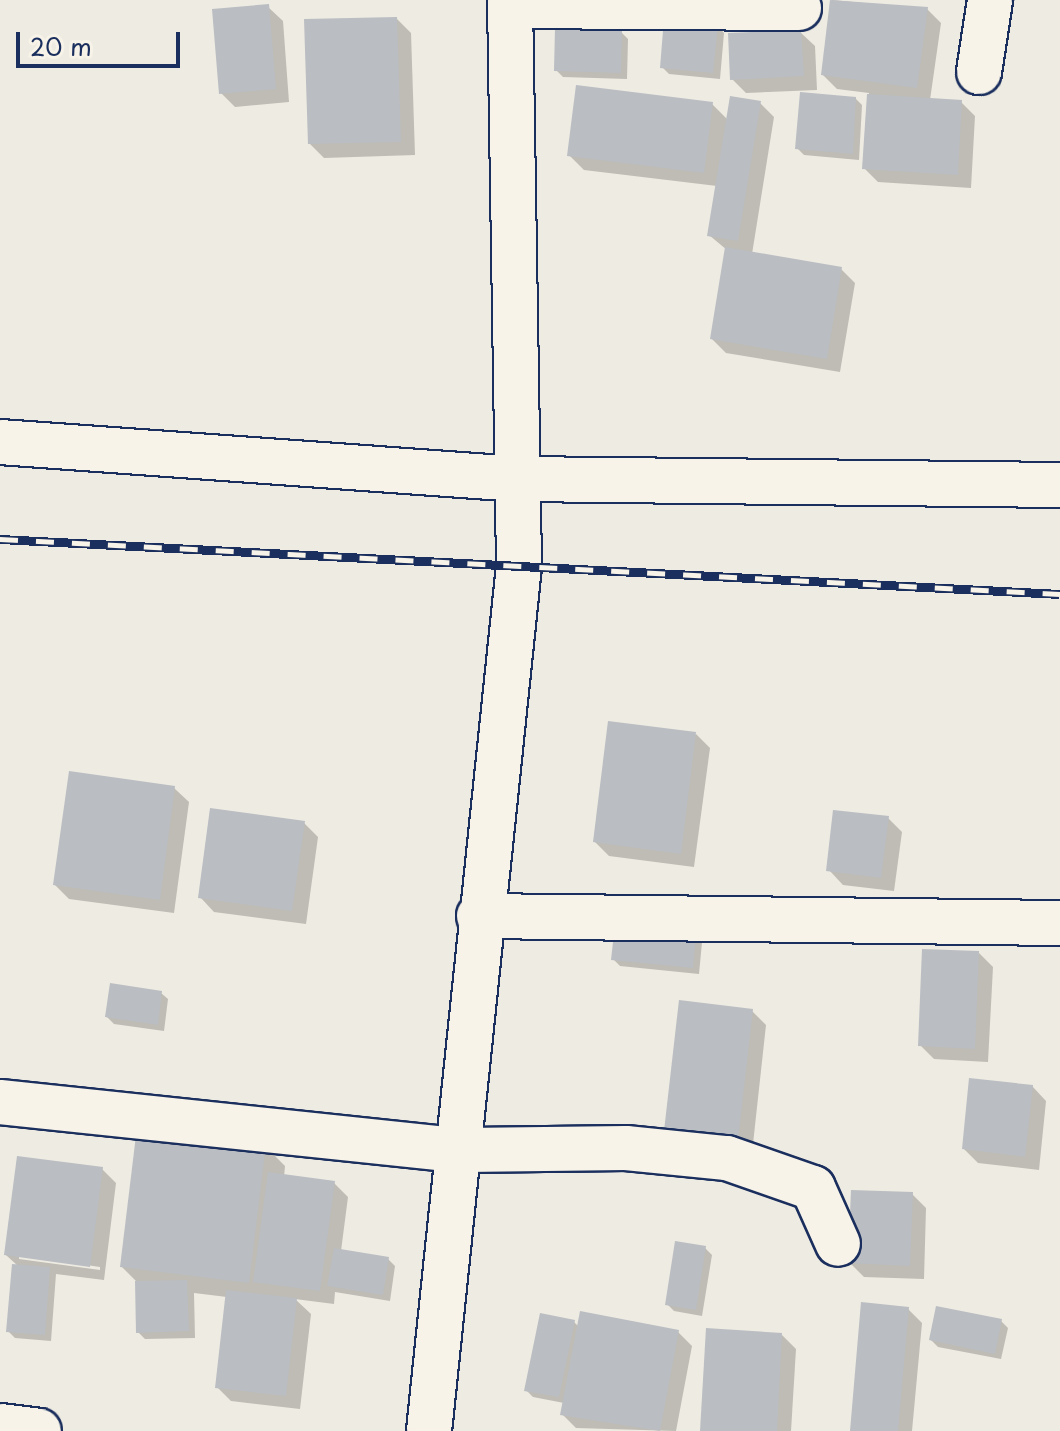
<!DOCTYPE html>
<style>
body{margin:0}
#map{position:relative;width:1060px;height:1431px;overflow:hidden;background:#eeebe2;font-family:"Playpen Sans",sans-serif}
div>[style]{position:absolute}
.shadow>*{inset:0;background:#0003}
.building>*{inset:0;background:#babdc2}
.roads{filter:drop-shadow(2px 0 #1b2f5e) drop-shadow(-2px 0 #1b2f5e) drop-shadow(0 2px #1b2f5e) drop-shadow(0 -2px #1b2f5e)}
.minor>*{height:44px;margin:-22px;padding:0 22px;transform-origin:22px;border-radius:22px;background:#f7f3e8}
.rail>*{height:9px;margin-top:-4.5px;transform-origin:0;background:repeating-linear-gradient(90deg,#f7f3e8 0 18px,#1b2f5e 0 36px);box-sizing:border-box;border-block:2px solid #1b2f5e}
span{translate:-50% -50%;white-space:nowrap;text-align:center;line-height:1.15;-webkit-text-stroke:7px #f7f3e8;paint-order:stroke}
.scale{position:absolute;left:16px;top:32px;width:164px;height:36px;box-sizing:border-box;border:4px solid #1b2f5e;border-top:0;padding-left:10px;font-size:24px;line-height:28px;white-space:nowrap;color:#1b2f5e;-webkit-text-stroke:6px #f7f3e8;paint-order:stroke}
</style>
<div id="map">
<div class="shadow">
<div style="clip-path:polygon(832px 0,927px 9px,941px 23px,930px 100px,961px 102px,975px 116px,971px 188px,878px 182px,864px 168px,869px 93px,837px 89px,823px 75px)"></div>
<div style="clip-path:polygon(268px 7px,283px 21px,289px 102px,235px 107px,221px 93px)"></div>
<div style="clip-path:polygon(397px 19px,411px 33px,415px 155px,324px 158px,310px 144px)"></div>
<div style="clip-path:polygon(718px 26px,724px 33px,720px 79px,669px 74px,662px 67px)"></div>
<div style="clip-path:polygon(621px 32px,628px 39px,627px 79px,563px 77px,556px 70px)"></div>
<div style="clip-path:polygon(800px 32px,815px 46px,817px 90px,746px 93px,732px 79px)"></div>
<div style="clip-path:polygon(855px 98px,862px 105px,859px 160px,804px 155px,797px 148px)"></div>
<div style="clip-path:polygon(760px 103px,774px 117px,752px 254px,841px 269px,855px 283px,840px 372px,726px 353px,712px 339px,727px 250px,709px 235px,717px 186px,584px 170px,570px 156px,712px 104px,728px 120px)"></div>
<div style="clip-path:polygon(696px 734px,710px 748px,694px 867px,609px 856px,595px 842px)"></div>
<div style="clip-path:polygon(174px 788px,189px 802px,174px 913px,69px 899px,55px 885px)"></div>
<div style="clip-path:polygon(888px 818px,902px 832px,894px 891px,843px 885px,829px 870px)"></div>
<div style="clip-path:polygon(304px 823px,318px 837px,306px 924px,214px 912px,200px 897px)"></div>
<div style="clip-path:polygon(696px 935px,702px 942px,699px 974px,620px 966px,613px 959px)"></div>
<div style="clip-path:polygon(979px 953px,993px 967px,988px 1062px,934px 1059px,920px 1045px)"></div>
<div style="clip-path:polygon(161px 993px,168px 999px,164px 1031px,114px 1024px,107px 1017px)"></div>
<div style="clip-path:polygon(752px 1011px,766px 1025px,752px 1153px,680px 1144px)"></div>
<div style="clip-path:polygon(1032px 1086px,1046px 1101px,1039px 1170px,978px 1163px,964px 1149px)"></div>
<div style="clip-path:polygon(265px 1146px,285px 1166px,284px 1177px,334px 1183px,348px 1197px,341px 1251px,388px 1259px,395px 1266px,390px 1301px,335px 1292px,334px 1304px,295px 1299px,311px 1314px,300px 1409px,231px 1401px,217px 1387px,227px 1297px,194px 1293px,195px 1338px,145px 1339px,138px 1332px,137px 1282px,122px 1267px)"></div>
<div style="clip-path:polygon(evenodd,102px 1169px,116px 1183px,104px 1280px,56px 1274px,51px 1341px,15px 1338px,8px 1331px,18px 1266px,6px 1255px,102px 1169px,19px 1255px,100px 1267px,100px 1270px,19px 1259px,19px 1255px)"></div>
<div style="clip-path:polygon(912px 1194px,926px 1208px,924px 1279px,864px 1277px,850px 1263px)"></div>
<div style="clip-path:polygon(705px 1248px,712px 1255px,702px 1316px,674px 1311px,667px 1304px)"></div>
<div style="clip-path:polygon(908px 1309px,922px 1323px,912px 1431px,852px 1431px)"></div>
<div style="clip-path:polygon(1001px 1321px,1008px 1328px,1001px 1359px,938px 1347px,931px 1340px)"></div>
<div style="clip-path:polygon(574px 1322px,579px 1327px,678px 1332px,692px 1346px,676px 1431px,576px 1428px,562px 1414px,564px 1403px,533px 1397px,526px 1390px)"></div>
<div style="clip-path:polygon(782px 1335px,796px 1349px,791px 1431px,702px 1431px)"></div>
</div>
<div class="building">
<div style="clip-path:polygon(830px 0,928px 7px,917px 88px,821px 75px)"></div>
<div style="clip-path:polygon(269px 4px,276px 89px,219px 94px,212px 9px)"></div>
<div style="clip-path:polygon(397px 17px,401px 142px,308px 144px,304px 19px)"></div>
<div style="clip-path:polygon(664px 18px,718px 24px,713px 73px,660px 68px)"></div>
<div style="clip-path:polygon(555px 28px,622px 30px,621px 73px,554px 71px)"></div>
<div style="clip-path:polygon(801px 30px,804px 76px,730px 80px,728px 33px)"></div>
<div style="clip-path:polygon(576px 85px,713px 102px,704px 173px,567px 156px)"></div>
<div style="clip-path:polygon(800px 92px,856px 97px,853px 154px,795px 149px)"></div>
<div style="clip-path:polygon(867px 94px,962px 100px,958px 175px,862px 169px)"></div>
<div style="clip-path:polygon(730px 96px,761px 101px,738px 241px,707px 236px)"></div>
<div style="clip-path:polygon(725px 247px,842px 267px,827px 359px,710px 339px)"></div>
<div style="clip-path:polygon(608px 721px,696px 732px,681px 854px,593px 842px)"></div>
<div style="clip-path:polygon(69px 771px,175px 786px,160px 900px,53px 885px)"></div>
<div style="clip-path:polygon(210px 808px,305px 821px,292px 911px,198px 898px)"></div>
<div style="clip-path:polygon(833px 810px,889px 816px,881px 878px,826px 871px)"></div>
<div style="clip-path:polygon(615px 924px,696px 933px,693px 968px,611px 960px)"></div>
<div style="clip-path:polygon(922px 949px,979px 951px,975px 1049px,918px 1046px)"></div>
<div style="clip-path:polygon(110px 983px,162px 991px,158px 1025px,105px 1017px)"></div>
<div style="clip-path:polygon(679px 1000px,753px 1009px,738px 1140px,664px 1131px)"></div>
<div style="clip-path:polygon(969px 1078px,1033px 1085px,1025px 1157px,962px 1149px)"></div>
<div style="clip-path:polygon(137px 1127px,266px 1144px,249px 1283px,120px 1267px)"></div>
<div style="clip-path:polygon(17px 1156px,103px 1167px,90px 1267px,4px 1255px)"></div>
<div style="clip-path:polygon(268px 1172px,335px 1181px,320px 1291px,253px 1282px)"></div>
<div style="clip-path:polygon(851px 1190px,913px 1192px,910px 1266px,848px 1263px)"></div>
<div style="clip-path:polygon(675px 1241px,706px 1246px,696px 1310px,665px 1305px)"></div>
<div style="clip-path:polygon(334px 1248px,389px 1257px,383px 1295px,327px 1286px)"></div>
<div style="clip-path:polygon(12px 1264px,50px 1267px,45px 1335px,6px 1332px)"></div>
<div style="clip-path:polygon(187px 1280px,189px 1331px,136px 1333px,135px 1281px)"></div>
<div style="clip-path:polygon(226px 1290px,297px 1298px,286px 1396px,215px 1388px)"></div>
<div style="clip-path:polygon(861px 1302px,909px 1307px,898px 1431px,850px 1431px)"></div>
<div style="clip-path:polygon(936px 1306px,1002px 1319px,995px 1354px,929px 1340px)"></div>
<div style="clip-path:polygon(580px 1311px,679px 1330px,660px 1431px,560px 1415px)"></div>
<div style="clip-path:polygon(540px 1313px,575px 1320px,559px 1397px,524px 1391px)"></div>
<div style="clip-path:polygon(706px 1328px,782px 1333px,777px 1431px,700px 1431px)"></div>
</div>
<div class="roads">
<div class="minor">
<div style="left:510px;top:6px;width:289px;rotate:0.4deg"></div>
<div style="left:979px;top:72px;width:73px;rotate:-81.3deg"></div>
<div style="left:0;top:442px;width:519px;rotate:4.09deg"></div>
<div style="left:518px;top:479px;width:542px;rotate:0.63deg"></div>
<div style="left:479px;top:916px;width:581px;rotate:0.69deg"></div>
<div style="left:0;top:1102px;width:462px;rotate:6deg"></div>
<div style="left:460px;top:1150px;width:166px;rotate:-0.7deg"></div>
<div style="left:626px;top:1148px;width:101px;rotate:5.7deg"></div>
<div style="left:727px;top:1158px;width:91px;rotate:19.2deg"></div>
<div style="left:813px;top:1188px;width:61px;rotate:65.9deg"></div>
<div style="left:0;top:1426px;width:39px;rotate:7deg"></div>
<div style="left:429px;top:1431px;width:870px;rotate:-84.06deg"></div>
<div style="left:519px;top:566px;width:566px;rotate:-90.91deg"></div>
</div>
</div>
<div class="rail">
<div style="left:0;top:539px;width:1061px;rotate:2.97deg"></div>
</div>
<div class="scale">20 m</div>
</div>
